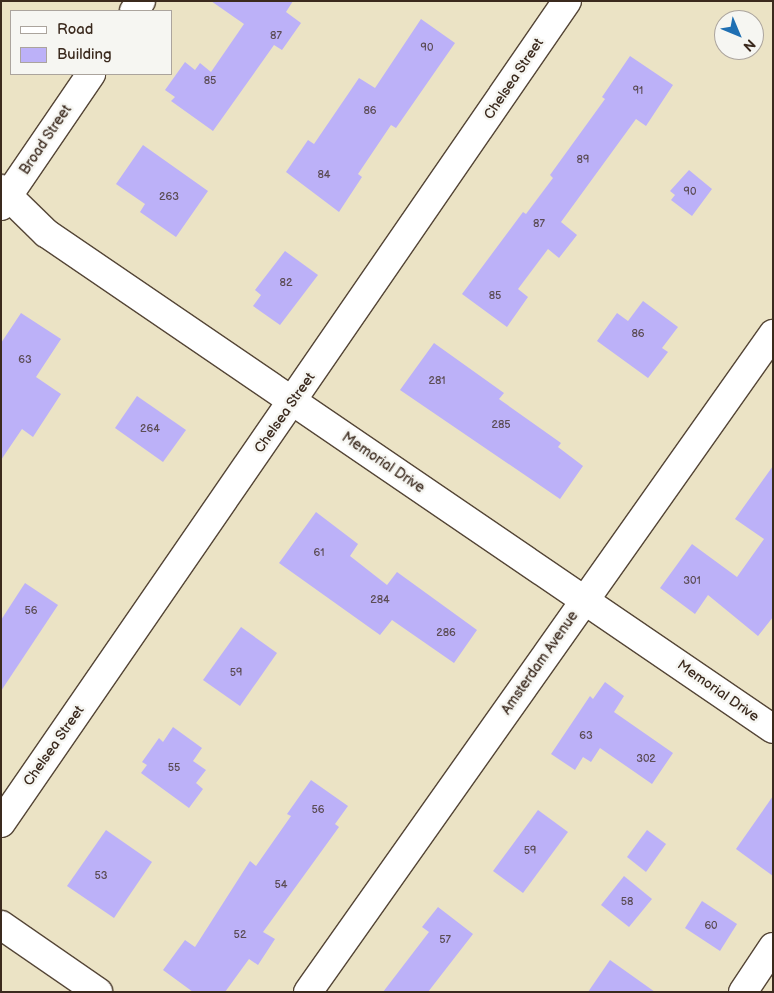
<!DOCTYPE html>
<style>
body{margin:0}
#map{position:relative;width:774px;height:993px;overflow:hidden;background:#ebe3c5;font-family:"Balsamiq Sans",sans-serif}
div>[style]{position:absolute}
.building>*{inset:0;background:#bcb1f8}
.roads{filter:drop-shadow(1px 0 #554637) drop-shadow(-1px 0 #554637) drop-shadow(0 1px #554637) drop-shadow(0 -1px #554637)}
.street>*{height:28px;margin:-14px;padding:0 14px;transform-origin:14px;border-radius:14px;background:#fff}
.secondary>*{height:28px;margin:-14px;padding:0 14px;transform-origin:14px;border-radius:14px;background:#fff}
span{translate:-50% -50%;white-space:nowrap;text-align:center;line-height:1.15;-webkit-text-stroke:5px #f6f6f2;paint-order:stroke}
.number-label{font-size:11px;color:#5b4c54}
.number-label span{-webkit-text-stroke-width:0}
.street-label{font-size:14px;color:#3b2a1e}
.frame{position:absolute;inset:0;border:2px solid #3b2a1e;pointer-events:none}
.legend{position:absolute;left:10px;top:10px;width:162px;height:65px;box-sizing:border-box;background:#f6f6f2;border:1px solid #aba49d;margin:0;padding:6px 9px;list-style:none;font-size:15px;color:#3b2a1e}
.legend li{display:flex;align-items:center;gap:10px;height:25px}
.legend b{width:25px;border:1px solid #aba49d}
.north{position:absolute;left:714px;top:10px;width:50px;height:50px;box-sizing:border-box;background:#f6f6f2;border:1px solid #aba49d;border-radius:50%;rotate:135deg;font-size:14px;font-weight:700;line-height:20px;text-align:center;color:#3b2a1e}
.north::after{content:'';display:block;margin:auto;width:18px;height:22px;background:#1f6fb2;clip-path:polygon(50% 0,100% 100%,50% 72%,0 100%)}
</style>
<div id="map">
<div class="building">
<div style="clip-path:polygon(211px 1px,293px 1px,286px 12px,301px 23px,282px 50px,274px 45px,213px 131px,171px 101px,175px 97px,165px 90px,185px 62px,195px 70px,200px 63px,211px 72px,244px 24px)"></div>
<div style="clip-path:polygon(421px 19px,455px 43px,396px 128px,391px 125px,358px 174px,362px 177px,339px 212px,286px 172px,308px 140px,314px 144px,359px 78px,375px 88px)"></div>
<div style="clip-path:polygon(630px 56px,673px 85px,646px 126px,636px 119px,561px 222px,577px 235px,559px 258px,548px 249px,518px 289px,528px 297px,507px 327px,462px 294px,523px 212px,526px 214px,553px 178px,550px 175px,605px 99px,602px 97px)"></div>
<div style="clip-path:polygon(143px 145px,208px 191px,176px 237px,140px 212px,145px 204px,116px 184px)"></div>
<div style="clip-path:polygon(689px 170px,712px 189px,692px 216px,671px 200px,675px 195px,670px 191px)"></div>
<div style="clip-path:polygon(285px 251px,318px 275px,280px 325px,253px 306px,261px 295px,255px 290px)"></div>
<div style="clip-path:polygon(643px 301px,678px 327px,662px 348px,668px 352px,648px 378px,597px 341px,617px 313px,628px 321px)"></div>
<div style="clip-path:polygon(21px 313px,61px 339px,36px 377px,61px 394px,33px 437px,22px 429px,1px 460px,1px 343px)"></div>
<div style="clip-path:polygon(434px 343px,504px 393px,499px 399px,561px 443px,558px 447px,583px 466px,560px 499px,400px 390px)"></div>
<div style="clip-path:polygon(137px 396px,186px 430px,163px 462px,115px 428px)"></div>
<div style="clip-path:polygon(773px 466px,773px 617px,758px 636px,708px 595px,695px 614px,660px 588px,692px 544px,737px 577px,764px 539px,735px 519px)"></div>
<div style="clip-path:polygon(316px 512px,358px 544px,350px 556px,387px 585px,397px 572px,477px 630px,454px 663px,392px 620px,380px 635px,279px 563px)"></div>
<div style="clip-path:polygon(25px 583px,58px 605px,1px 691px,1px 620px)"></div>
<div style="clip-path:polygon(241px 627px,277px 653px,240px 706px,203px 680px)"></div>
<div style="clip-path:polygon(605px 682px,624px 696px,614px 712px,673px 753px,652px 784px,600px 748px,591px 762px,583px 757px,575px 770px,551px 754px,590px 696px,593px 699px)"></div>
<div style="clip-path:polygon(173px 727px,202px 748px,193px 761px,206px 770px,196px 783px,203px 789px,189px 808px,141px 773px,147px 765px,142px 762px,159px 738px,163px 742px)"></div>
<div style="clip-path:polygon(311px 780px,348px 806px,335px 824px,339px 827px,263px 932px,275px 939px,258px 965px,249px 959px,225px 992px,193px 992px,163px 970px,185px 940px,195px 947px,250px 861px,256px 866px,291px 816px,287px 814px)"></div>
<div style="clip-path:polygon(773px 796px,773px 876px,736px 849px)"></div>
<div style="clip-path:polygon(538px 810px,568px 832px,523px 893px,493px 871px)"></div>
<div style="clip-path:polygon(106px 830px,152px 862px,114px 918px,67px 886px)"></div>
<div style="clip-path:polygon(647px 830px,666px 844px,646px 872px,627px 857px)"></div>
<div style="clip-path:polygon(624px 876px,652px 899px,629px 927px,601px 905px)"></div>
<div style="clip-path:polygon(702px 901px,737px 924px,720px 951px,685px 928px)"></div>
<div style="clip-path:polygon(438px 907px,473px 934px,428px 992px,383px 992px,429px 932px,422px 927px)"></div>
<div style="clip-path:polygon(610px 960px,655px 992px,588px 992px)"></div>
</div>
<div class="roads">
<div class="street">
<div style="left:134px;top:11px;width:12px;rotate:-55deg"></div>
<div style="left:1px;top:189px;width:63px;rotate:44.4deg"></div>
<div style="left:46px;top:233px;width:880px;rotate:34.3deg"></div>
<div style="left:1px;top:206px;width:160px;rotate:-55.7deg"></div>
<div style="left:1px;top:925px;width:118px;rotate:34.6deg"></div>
<div style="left:308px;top:992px;width:806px;rotate:-54.75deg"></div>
<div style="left:743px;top:992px;width:54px;rotate:-56.3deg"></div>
</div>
<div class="secondary">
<div style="left:1px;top:823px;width:998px;rotate:-55.45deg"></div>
</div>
</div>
<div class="number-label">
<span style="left:276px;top:36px">87</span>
<span style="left:427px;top:48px">90</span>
<span style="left:210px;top:81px">85</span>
<span style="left:638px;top:91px">91</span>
<span style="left:370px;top:111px">86</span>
<span style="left:583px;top:160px">89</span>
<span style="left:324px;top:175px">84</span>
<span style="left:690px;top:192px">90</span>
<span style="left:169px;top:197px">263</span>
<span style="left:539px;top:224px">87</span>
<span style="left:286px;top:283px">82</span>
<span style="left:495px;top:296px">85</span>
<span style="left:638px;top:334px">86</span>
<span style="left:25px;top:360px">63</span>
<span style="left:437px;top:381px">281</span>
<span style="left:501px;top:425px">285</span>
<span style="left:150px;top:429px">264</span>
<span style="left:319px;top:553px">61</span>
<span style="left:692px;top:581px">301</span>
<span style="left:380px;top:600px">284</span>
<span style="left:31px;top:611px">56</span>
<span style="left:446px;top:633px">286</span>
<span style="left:236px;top:673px">59</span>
<span style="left:586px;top:736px">63</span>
<span style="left:646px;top:759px">302</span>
<span style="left:174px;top:768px">55</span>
<span style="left:318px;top:810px">56</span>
<span style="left:530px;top:851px">59</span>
<span style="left:101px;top:876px">53</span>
<span style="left:281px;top:885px">54</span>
<span style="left:627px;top:902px">58</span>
<span style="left:711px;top:926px">60</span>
<span style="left:240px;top:935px">52</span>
<span style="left:445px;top:940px">57</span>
</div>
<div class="street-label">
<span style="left:514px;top:79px;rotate:-56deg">Chelsea Street</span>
<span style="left:46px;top:140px;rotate:-56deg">Broad Street</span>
<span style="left:285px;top:413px;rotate:-55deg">Chelsea Street</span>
<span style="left:383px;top:463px;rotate:34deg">Memorial Drive</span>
<span style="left:540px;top:663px;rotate:-55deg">Amsterdam Avenue</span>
<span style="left:718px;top:691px;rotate:35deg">Memorial Drive</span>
<span style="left:54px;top:746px;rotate:-55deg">Chelsea Street</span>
</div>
<div class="frame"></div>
<ul class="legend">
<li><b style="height:6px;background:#fff"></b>Road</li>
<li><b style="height:14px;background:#bcb1f8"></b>Building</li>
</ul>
<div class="north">N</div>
</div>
